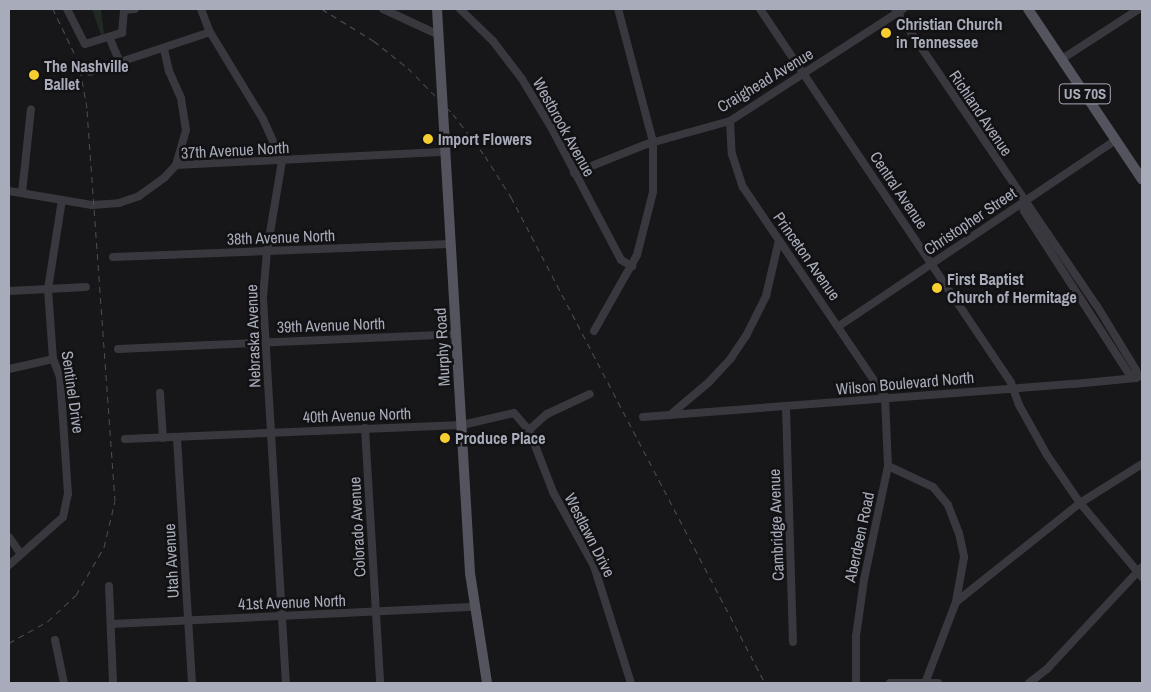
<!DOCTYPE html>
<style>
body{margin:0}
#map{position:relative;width:1151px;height:692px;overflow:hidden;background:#171719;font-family:"Archivo Narrow",sans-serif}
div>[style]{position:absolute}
.green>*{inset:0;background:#202923}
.minor>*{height:8px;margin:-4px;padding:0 4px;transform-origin:4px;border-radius:4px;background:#38383e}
.major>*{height:10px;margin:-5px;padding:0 5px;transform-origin:5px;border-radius:5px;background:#53545d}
.rail>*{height:1px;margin-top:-0.5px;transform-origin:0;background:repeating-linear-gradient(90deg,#4c4d55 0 6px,transparent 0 11px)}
.dots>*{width:14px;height:14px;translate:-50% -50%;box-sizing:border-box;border:2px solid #121214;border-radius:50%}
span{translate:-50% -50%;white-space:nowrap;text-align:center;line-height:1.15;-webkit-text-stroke:5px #121214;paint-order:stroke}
.shield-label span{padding:1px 4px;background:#121214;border:1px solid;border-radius:4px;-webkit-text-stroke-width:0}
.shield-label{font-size:15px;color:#a8abb9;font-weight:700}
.poi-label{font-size:16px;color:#a8abb9;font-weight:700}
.left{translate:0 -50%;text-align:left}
.street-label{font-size:16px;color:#a8abb9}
.frame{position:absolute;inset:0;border:10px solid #a8abb9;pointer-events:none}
</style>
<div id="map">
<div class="green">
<div style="clip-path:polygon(92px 9px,101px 9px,104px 34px,101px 35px)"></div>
</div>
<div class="minor">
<div style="left:67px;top:9px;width:39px;rotate:63deg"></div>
<div style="left:85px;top:44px;width:39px;rotate:-17deg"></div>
<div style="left:122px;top:33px;width:24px;rotate:-85deg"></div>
<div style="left:201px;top:9px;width:25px;rotate:69deg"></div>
<div style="left:210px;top:32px;width:102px;rotate:58.7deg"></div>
<div style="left:263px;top:119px;width:46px;rotate:65.7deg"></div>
<div style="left:282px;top:161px;width:91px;rotate:99.5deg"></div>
<div style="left:267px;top:251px;width:47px;rotate:94.9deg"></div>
<div style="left:263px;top:298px;width:386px;rotate:86.6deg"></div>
<div style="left:383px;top:9px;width:62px;rotate:24.9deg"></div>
<div style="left:460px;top:9px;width:46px;rotate:44.1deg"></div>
<div style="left:493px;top:41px;width:48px;rotate:52.7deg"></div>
<div style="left:522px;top:79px;width:56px;rotate:58.9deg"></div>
<div style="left:551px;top:127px;width:150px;rotate:62.2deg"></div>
<div style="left:621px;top:260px;width:13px;rotate:29deg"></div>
<div style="left:760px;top:9px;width:450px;rotate:56.1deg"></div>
<div style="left:1011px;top:383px;width:23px;rotate:70deg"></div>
<div style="left:1019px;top:405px;width:57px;rotate:60.8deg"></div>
<div style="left:1047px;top:455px;width:58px;rotate:55.5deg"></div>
<div style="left:1080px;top:503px;width:97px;rotate:50deg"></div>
<div style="left:895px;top:9px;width:359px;rotate:55.8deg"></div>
<div style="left:1097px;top:306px;width:75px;rotate:58.6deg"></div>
<div style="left:1136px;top:370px;width:8px;rotate:90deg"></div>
<div style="left:124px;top:10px;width:11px;rotate:-5deg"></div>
<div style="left:110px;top:39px;width:26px;rotate:67deg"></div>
<div style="left:1062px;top:59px;width:92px;rotate:-33deg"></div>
<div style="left:90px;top:72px;width:126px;rotate:-18.4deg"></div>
<div style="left:730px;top:121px;width:33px;rotate:87deg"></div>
<div style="left:732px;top:154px;width:35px;rotate:72deg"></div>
<div style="left:743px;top:187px;width:254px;rotate:55.9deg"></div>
<div style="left:885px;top:397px;width:69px;rotate:87.5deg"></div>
<div style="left:888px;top:466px;width:116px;rotate:101.9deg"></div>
<div style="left:864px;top:580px;width:57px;rotate:98.1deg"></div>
<div style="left:856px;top:636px;width:47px;rotate:90deg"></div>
<div style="left:176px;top:165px;width:270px;rotate:-2.8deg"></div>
<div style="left:574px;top:173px;width:79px;rotate:-21.7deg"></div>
<div style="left:647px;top:144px;width:86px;rotate:-15.5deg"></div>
<div style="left:730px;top:121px;width:206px;rotate:-32.9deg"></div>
<div style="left:9px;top:191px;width:84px;rotate:9.6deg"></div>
<div style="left:92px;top:205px;width:27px;rotate:-4deg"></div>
<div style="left:119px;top:203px;width:21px;rotate:-19deg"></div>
<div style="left:139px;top:196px;width:32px;rotate:-36deg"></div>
<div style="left:165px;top:177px;width:16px;rotate:-47deg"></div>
<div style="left:176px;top:165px;width:36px;rotate:-74deg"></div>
<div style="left:186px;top:130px;width:32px;rotate:-99deg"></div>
<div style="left:181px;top:98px;width:30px;rotate:-114deg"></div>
<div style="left:169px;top:71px;width:23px;rotate:-103deg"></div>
<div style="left:22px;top:193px;width:84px;rotate:-83.9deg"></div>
<div style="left:1026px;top:207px;width:4px;rotate:117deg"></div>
<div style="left:1024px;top:211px;width:194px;rotate:57.2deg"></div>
<div style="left:1129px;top:374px;width:5px;rotate:11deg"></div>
<div style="left:113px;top:257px;width:338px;rotate:-2.2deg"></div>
<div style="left:9px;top:291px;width:77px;rotate:-3deg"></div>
<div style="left:839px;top:326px;width:334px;rotate:-33.9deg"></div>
<div style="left:594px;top:331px;width:87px;rotate:-60.5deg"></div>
<div style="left:637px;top:255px;width:65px;rotate:-75.7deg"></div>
<div style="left:653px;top:192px;width:50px;rotate:-90deg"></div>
<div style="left:653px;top:142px;width:138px;rotate:-104.7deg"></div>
<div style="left:118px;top:349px;width:338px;rotate:-2.5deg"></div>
<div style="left:9px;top:369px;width:45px;rotate:-12.8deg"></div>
<div style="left:160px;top:393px;width:45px;rotate:86.2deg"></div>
<div style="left:786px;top:407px;width:235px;rotate:88.3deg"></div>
<div style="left:670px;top:415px;width:51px;rotate:-40.2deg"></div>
<div style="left:709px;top:382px;width:33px;rotate:-47deg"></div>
<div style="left:731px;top:358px;width:27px;rotate:-56deg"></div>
<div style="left:746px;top:336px;width:45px;rotate:-63.4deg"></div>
<div style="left:766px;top:296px;width:57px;rotate:-76.9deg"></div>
<div style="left:643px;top:417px;width:432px;rotate:-4.4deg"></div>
<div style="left:1074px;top:384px;width:62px;rotate:-5.5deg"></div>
<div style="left:1136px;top:378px;width:7px;rotate:-27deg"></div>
<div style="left:365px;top:428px;width:255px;rotate:86.6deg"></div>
<div style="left:529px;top:430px;width:24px;rotate:-42deg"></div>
<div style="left:547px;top:414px;width:47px;rotate:-24.9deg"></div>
<div style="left:177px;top:438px;width:245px;rotate:86.5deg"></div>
<div style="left:125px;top:439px;width:337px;rotate:-2.4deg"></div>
<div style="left:462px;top:425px;width:53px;rotate:-13deg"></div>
<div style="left:514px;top:413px;width:23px;rotate:49deg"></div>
<div style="left:529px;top:430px;width:66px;rotate:68.8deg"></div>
<div style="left:553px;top:492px;width:85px;rotate:61deg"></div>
<div style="left:594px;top:566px;width:123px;rotate:72.5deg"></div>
<div style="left:888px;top:466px;width:50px;rotate:25deg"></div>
<div style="left:933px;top:487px;width:23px;rotate:50deg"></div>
<div style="left:948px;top:505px;width:30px;rotate:69deg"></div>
<div style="left:959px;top:533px;width:25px;rotate:78deg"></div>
<div style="left:964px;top:557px;width:46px;rotate:100.1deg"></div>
<div style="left:956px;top:602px;width:87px;rotate:110.9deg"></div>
<div style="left:9px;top:537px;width:21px;rotate:55deg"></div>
<div style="left:9px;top:565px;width:72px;rotate:-41.6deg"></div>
<div style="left:63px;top:517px;width:24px;rotate:-78deg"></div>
<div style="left:68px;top:494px;width:117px;rotate:-93.9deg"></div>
<div style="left:60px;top:377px;width:19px;rotate:-111deg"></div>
<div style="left:53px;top:359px;width:70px;rotate:-94.1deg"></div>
<div style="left:48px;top:289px;width:90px;rotate:-81.1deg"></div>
<div style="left:109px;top:586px;width:97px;rotate:87.6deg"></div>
<div style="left:956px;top:602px;width:159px;rotate:-38.6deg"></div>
<div style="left:1080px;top:503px;width:73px;rotate:-32.2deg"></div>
<div style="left:111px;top:624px;width:364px;rotate:-2.7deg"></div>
<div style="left:55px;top:640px;width:44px;rotate:78.2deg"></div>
<div style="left:890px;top:683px;width:48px"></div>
<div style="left:1029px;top:683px;width:23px;rotate:-38deg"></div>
<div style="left:1047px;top:669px;width:139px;rotate:-47deg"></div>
</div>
<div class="major">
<div style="left:437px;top:9px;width:565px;rotate:86.65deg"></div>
<div style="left:470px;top:573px;width:111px;rotate:81.2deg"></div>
<div style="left:1028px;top:9px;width:205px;rotate:56.2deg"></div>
</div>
<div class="rail">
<div style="left:322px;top:9px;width:61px;rotate:31.6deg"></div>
<div style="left:374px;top:41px;width:43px;rotate:38.5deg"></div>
<div style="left:408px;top:68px;width:64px;rotate:45.6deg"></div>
<div style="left:453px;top:114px;width:53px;rotate:52.7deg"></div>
<div style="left:485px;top:156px;width:49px;rotate:57.6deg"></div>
<div style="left:511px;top:197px;width:548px;rotate:62.41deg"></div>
<div style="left:9px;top:643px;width:45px;rotate:-29.4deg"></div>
<div style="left:48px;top:621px;width:38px;rotate:-43deg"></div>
<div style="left:76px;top:595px;width:56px;rotate:-59.7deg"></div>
<div style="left:104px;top:547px;width:47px;rotate:-76.6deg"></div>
<div style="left:115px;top:501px;width:394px;rotate:-94.1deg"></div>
<div style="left:87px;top:108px;width:46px;rotate:-100.1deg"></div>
<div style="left:79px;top:63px;width:60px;rotate:-115.7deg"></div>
</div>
<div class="dots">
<div style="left:886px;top:33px;background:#f7ce30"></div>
<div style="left:34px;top:75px;background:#f7ce30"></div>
<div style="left:428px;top:139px;background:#f7ce30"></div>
<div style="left:937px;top:288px;background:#f7ce30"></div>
<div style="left:445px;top:438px;background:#f7ce30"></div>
</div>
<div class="shield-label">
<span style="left:1085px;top:94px">US 70S</span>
</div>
<div class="poi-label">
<span class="left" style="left:896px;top:33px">Christian Church<br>in Tennessee</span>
<span class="left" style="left:44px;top:75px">The Nashville<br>Ballet</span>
<span class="left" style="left:438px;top:139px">Import Flowers</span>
<span class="left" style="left:947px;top:288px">First Baptist<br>Church of Hermitage</span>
<span class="left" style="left:455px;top:438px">Produce Place</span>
</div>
<div class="street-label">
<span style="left:765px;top:80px;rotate:-31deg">Craighead Avenue</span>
<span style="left:981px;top:113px;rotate:56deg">Richland Avenue</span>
<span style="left:564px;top:127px;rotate:61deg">Westbrook Avenue</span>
<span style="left:235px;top:150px;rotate:-3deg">37th Avenue North</span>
<span style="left:899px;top:190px;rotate:56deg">Central Avenue</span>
<span style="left:970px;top:221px;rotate:-34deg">Christopher Street</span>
<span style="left:281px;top:237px;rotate:-2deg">38th Avenue North</span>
<span style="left:807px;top:256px;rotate:55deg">Princeton Avenue</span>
<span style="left:331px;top:325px;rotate:-2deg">39th Avenue North</span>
<span style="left:253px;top:336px;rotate:-92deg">Nebraska Avenue</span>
<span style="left:442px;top:347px;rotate:-93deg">Murphy Road</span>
<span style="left:905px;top:383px;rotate:-5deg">Wilson Boulevard North</span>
<span style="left:73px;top:392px;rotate:82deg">Sentinel Drive</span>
<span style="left:357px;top:415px;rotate:-2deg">40th Avenue North</span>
<span style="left:776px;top:525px;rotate:-92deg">Cambridge Avenue</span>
<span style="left:357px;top:527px;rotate:-93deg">Colorado Avenue</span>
<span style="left:590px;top:535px;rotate:63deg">Westlawn Drive</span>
<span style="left:859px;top:537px;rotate:-78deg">Aberdeen Road</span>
<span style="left:171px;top:561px;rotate:-93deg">Utah Avenue</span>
<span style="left:292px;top:602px;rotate:-2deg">41st Avenue North</span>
</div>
<div class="frame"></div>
</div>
